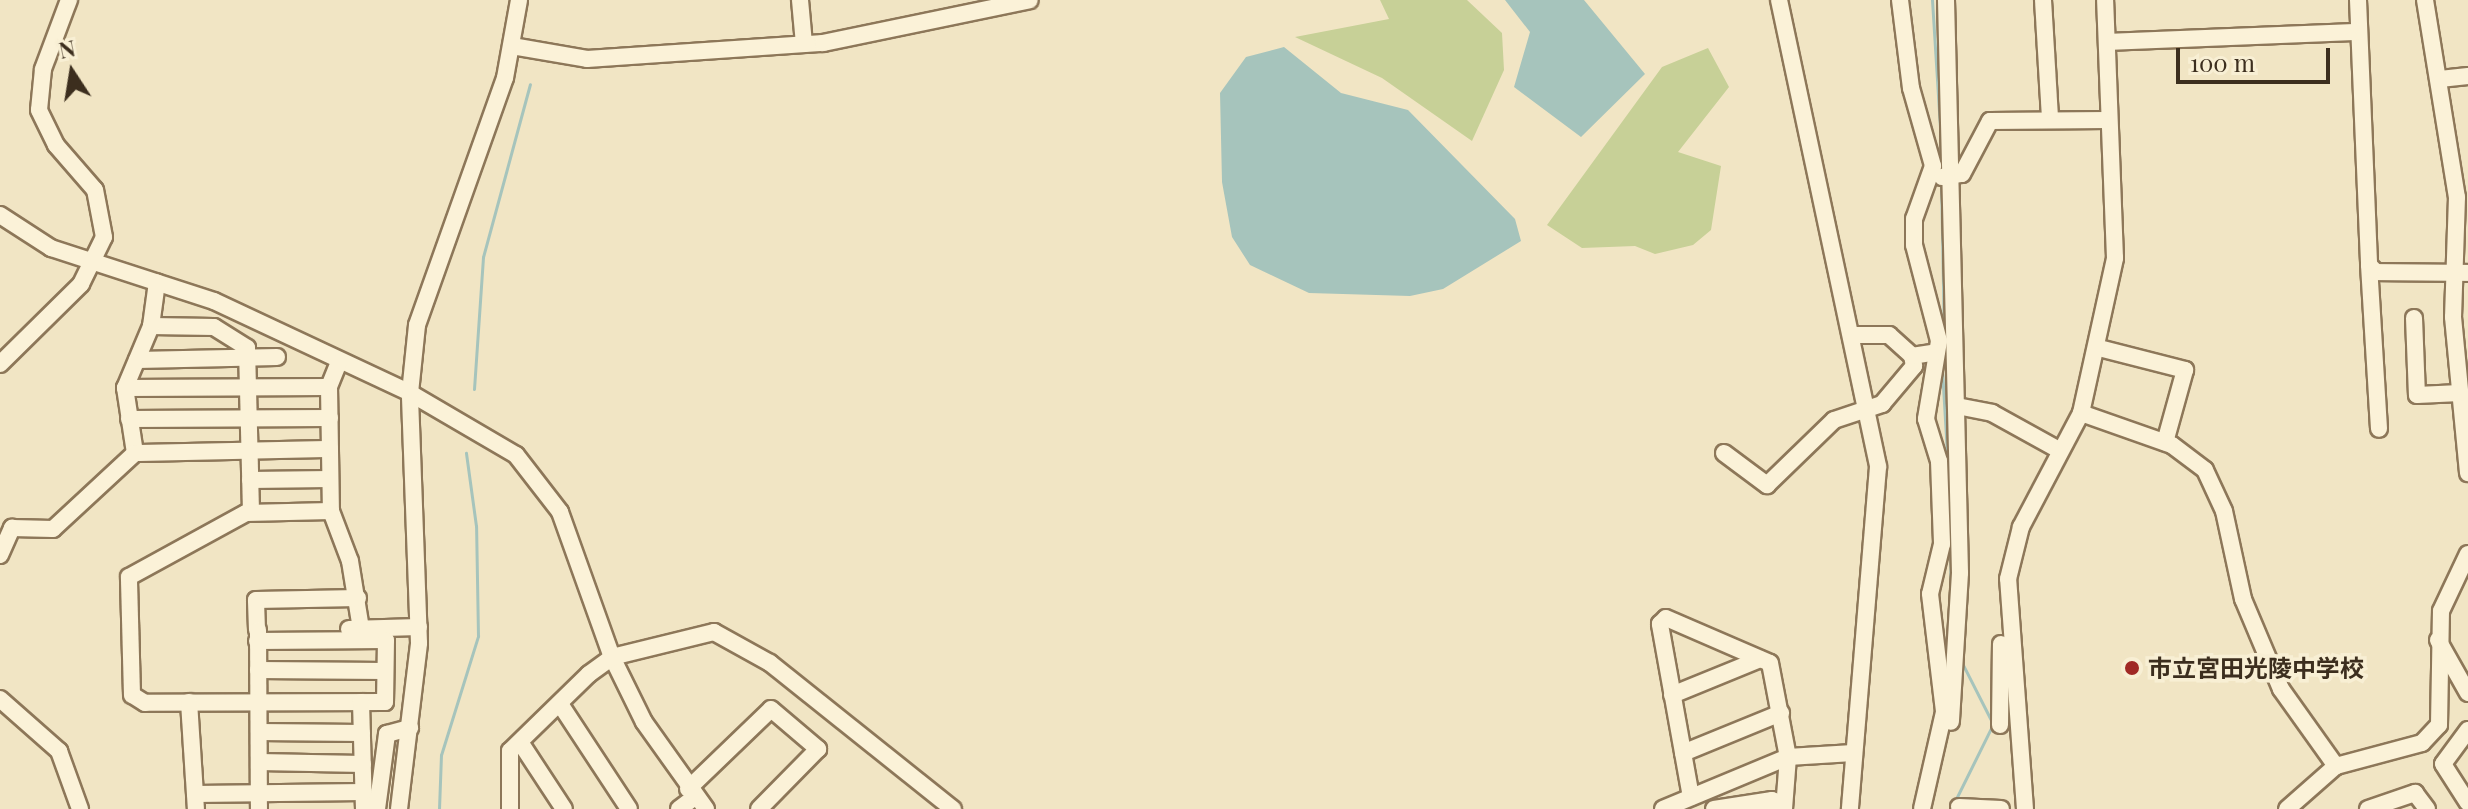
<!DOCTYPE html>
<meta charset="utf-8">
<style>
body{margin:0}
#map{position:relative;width:2468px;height:809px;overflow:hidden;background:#f1e5c4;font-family:"Playfair Display","Noto Sans JP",serif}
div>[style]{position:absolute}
.green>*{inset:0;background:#c7d097}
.water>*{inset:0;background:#a6c4bc}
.stream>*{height:3px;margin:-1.5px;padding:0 1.5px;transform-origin:1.5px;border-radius:1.5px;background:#a6c4bc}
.roads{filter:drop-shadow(2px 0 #8d7759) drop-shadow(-2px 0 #8d7759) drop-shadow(0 2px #8d7759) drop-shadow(0 -2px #8d7759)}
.minor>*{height:16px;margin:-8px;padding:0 8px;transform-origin:8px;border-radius:8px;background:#fbf2d8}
.dots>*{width:22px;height:22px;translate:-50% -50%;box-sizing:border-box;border:4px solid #f8efd4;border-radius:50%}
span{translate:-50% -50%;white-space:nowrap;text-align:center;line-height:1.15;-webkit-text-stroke:7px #f8efd4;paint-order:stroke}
.poi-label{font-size:24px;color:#3c2e1e;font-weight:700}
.left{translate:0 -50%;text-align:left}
.north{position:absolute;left:32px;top:32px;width:80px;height:80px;-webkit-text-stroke:6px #f8efd4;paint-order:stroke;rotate:348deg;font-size:22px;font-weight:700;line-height:32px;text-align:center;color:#3c2e1e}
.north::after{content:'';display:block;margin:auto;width:28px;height:36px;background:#3c2e1e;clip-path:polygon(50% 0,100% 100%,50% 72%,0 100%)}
.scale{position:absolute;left:2176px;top:48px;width:154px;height:36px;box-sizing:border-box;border:4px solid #3c2e1e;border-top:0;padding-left:10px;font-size:24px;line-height:28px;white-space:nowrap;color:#3c2e1e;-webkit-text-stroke:6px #f8efd4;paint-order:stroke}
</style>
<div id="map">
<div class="green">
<div style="clip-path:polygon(1380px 0,1467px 0,1502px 33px,1504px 70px,1472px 141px,1382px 78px,1295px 37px,1389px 19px)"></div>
<div style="clip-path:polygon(1708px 48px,1729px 87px,1678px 152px,1721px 166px,1711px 230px,1693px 245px,1655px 254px,1635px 246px,1582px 248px,1547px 225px,1662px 67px)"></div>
</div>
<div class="water">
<div style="clip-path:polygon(1505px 0,1584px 0,1645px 74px,1581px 137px,1514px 87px,1530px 32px)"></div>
<div style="clip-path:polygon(1284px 47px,1341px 93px,1408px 110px,1515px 219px,1521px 241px,1443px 289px,1410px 296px,1309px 293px,1250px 265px,1232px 237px,1222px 182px,1220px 93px,1246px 57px)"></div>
</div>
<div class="stream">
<div style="left:1932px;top:0;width:161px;rotate:86.4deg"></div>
<div style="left:1941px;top:181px;width:152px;rotate:88.9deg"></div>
<div style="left:1942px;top:369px;width:136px;rotate:86.6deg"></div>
<div style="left:474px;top:389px;width:132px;rotate:-86.1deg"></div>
<div style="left:483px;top:257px;width:179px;rotate:-74.8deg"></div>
<div style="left:1950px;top:601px;width:85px;rotate:-89.3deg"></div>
<div style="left:439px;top:809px;width:54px;rotate:-87.9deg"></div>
<div style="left:441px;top:755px;width:125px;rotate:-72.7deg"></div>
<div style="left:478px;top:636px;width:110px;rotate:-91deg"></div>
<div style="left:476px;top:526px;width:74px;rotate:-97.8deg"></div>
<div style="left:1951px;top:809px;width:95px;rotate:-63.7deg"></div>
<div style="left:1993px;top:724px;width:68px;rotate:-116.9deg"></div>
</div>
<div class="roads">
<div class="minor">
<div style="left:800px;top:0;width:44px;rotate:84.8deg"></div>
<div style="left:1779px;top:0;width:477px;rotate:78deg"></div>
<div style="left:1878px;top:467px;width:343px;rotate:94.7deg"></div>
<div style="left:1900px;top:0;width:89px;rotate:82.9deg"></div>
<div style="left:1911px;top:88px;width:81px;rotate:74.2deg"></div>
<div style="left:1933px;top:166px;width:56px;rotate:109.7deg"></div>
<div style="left:1914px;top:219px;width:26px;rotate:90deg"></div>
<div style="left:1914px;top:245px;width:99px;rotate:75.4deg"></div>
<div style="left:1939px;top:341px;width:79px;rotate:99.5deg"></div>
<div style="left:1926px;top:419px;width:44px;rotate:72.8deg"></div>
<div style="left:1939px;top:461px;width:83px;rotate:87.9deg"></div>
<div style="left:1942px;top:544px;width:51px;rotate:103.5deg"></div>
<div style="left:1930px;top:594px;width:119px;rotate:83.2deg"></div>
<div style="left:1944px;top:712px;width:99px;rotate:102.8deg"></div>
<div style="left:1946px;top:0;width:573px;rotate:88.6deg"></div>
<div style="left:1960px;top:573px;width:149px;rotate:93.5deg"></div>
<div style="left:2043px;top:0;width:118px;rotate:86.6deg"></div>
<div style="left:2358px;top:0;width:265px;rotate:87.6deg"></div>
<div style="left:2369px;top:265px;width:10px;rotate:45deg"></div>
<div style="left:2376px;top:272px;width:92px;rotate:0.6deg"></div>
<div style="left:2425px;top:0;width:200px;rotate:80.8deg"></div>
<div style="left:2457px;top:197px;width:120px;rotate:91.9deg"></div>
<div style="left:2453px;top:317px;width:157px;rotate:84.5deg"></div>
<div style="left:2108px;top:42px;width:251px;rotate:-2.3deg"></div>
<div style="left:512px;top:46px;width:76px;rotate:9.8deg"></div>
<div style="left:587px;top:59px;width:237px;rotate:-3.9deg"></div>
<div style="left:823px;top:43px;width:211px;rotate:-11.7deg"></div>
<div style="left:2440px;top:79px;width:28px;rotate:-6deg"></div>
<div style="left:1942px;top:177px;width:20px;rotate:-9deg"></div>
<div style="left:1962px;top:174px;width:60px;rotate:-62.2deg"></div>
<div style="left:1990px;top:121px;width:117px;rotate:-0.5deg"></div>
<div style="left:0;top:215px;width:61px;rotate:32.9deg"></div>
<div style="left:51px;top:248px;width:171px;rotate:18deg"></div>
<div style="left:214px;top:301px;width:217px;rotate:25.1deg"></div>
<div style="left:410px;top:393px;width:123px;rotate:30.3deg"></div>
<div style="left:516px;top:455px;width:72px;rotate:52.3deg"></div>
<div style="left:560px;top:512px;width:154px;rotate:70.3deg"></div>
<div style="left:612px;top:657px;width:72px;rotate:63.8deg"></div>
<div style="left:644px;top:722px;width:107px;rotate:54.5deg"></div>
<div style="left:2369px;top:265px;width:164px;rotate:86.5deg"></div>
<div style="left:2414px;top:318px;width:77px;rotate:87.8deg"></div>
<div style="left:2417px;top:395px;width:43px;rotate:-2.7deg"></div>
<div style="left:151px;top:326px;width:63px;rotate:0.9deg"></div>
<div style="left:214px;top:327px;width:39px;rotate:32deg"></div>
<div style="left:247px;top:348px;width:164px;rotate:88.6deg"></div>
<div style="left:1854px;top:335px;width:35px"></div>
<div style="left:1889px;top:335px;width:31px;rotate:42deg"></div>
<div style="left:2099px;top:348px;width:89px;rotate:14.3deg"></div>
<div style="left:2185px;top:370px;width:75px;rotate:105.5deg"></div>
<div style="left:137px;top:360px;width:140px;rotate:-1.2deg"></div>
<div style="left:339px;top:362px;width:27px;rotate:112deg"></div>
<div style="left:329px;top:387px;width:124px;rotate:89.1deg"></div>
<div style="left:331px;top:511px;width:53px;rotate:69.2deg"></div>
<div style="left:350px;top:561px;width:69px;rotate:80.8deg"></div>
<div style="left:0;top:364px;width:114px;rotate:-44.6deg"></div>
<div style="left:81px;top:284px;width:52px;rotate:-63.9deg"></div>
<div style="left:104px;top:237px;width:48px;rotate:-100.8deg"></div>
<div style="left:95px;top:190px;width:60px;rotate:-130.9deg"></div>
<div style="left:56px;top:145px;width:39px;rotate:-116deg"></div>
<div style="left:39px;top:110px;width:41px;rotate:-84.4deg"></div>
<div style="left:43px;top:69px;width:74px;rotate:-69.4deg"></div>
<div style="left:125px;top:388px;width:204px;rotate:-0.3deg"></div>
<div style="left:1957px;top:406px;width:36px;rotate:11deg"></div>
<div style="left:1992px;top:413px;width:77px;rotate:28.9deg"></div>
<div style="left:2081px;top:413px;width:96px;rotate:19.4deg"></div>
<div style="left:2172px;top:445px;width:41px;rotate:37.1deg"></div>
<div style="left:2205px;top:470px;width:45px;rotate:65.1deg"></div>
<div style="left:2224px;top:511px;width:90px;rotate:77.8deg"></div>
<div style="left:2243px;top:599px;width:98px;rotate:67.1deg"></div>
<div style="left:2281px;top:689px;width:95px;rotate:54.5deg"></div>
<div style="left:129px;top:419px;width:201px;rotate:-0.3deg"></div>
<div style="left:135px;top:453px;width:66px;rotate:-98.7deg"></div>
<div style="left:125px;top:388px;width:67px;rotate:-67.2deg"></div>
<div style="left:151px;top:326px;width:44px;rotate:-82.2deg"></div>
<div style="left:1724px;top:453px;width:54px;rotate:36.7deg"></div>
<div style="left:1767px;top:485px;width:93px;rotate:-44.1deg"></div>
<div style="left:1834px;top:420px;width:51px;rotate:-18.4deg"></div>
<div style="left:1882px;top:404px;width:50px;rotate:-49.9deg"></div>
<div style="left:1914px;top:366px;width:10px;rotate:-101deg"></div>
<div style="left:1912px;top:356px;width:25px;rotate:-9deg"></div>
<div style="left:250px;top:480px;width:80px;rotate:-0.7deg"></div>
<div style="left:0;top:555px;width:30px;rotate:-66deg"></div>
<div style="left:12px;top:528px;width:41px;rotate:1.4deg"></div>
<div style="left:53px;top:529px;width:112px;rotate:-42.8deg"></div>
<div style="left:135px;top:453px;width:195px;rotate:-1.2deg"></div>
<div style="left:349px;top:629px;width:70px;rotate:-1.6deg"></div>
<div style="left:257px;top:630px;width:30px;rotate:-92deg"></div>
<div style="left:256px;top:600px;width:102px;rotate:-1.1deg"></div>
<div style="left:258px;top:630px;width:179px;rotate:89.7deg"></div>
<div style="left:2438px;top:640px;width:61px;rotate:60.5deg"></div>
<div style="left:257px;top:641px;width:129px;rotate:-0.4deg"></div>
<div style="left:386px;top:640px;width:62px;rotate:90.9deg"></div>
<div style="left:385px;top:702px;width:240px;rotate:179.8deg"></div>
<div style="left:145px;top:703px;width:15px;rotate:-148deg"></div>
<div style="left:132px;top:695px;width:118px;rotate:-91.5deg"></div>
<div style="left:129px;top:577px;width:133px;rotate:-28.7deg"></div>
<div style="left:246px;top:513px;width:85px;rotate:-1.3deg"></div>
<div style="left:258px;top:670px;width:127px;rotate:0.5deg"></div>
<div style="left:1672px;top:695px;width:95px;rotate:-22.2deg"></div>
<div style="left:0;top:699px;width:79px;rotate:41.4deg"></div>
<div style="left:59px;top:751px;width:62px;rotate:70.1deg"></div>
<div style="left:189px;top:702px;width:107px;rotate:86.3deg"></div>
<div style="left:361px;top:702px;width:107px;rotate:88.4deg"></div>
<div style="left:562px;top:707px;width:122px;rotate:56.7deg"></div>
<div style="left:2000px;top:725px;width:81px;rotate:-89.3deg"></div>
<div style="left:2468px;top:730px;width:42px;rotate:126.3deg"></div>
<div style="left:2443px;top:764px;width:46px;rotate:57.3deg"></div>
<div style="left:259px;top:732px;width:103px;rotate:0.6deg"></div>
<div style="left:520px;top:742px;width:80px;rotate:56.7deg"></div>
<div style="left:1683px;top:753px;width:106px;rotate:-22.2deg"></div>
<div style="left:259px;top:762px;width:104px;rotate:1.1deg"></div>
<div style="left:688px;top:789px;width:115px;rotate:-43.9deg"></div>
<div style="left:771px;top:709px;width:62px;rotate:40.4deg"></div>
<div style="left:818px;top:749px;width:84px;rotate:134.5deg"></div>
<div style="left:195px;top:794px;width:169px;rotate:-0.7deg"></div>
<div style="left:1691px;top:797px;width:176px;rotate:-100.2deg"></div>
<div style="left:1660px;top:624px;width:8px;rotate:-45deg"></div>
<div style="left:1666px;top:618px;width:113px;rotate:23.4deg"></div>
<div style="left:1770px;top:663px;width:96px;rotate:79.2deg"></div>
<div style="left:1788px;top:757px;width:52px;rotate:94.4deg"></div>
<div style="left:1959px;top:807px;width:42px;rotate:2.7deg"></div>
<div style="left:377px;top:809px;width:76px;rotate:-82.4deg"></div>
<div style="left:387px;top:734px;width:24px;rotate:-15deg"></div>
<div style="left:399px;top:809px;width:167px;rotate:-83.1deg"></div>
<div style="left:419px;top:643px;width:250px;rotate:-92.1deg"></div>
<div style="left:410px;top:393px;width:68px;rotate:-84.1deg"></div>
<div style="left:417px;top:325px;width:262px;rotate:-70.4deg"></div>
<div style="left:505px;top:78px;width:79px;rotate:-79.8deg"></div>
<div style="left:510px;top:809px;width:58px;rotate:-90deg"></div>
<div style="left:510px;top:751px;width:110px;rotate:-44.3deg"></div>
<div style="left:589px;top:674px;width:29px;rotate:-36deg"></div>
<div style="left:612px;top:657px;width:105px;rotate:-13.8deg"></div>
<div style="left:714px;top:632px;width:64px;rotate:29deg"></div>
<div style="left:770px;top:663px;width:234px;rotate:38.6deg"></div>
<div style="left:679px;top:809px;width:20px;rotate:-37deg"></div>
<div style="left:1663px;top:809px;width:135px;rotate:-22.6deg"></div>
<div style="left:1788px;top:757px;width:65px;rotate:-3.5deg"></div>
<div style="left:1714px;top:809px;width:59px;rotate:-8.8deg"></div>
<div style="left:1772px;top:800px;width:9px;rotate:84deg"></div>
<div style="left:2025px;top:809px;width:231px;rotate:-94.2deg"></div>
<div style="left:2008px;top:579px;width:54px;rotate:-76deg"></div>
<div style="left:2021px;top:527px;width:129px;rotate:-62.2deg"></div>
<div style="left:2081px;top:413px;width:159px;rotate:-77.6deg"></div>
<div style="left:2115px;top:258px;width:258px;rotate:-92.2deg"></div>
<div style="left:2287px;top:809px;width:65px;rotate:-41.3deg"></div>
<div style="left:2336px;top:766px;width:89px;rotate:-15deg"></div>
<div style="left:2422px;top:743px;width:25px;rotate:-47deg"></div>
<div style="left:2439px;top:725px;width:114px;rotate:-89deg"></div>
<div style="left:2441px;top:611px;width:63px;rotate:-64.7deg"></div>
<div style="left:2368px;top:809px;width:50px;rotate:-18.8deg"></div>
<div style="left:2415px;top:793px;width:20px;rotate:53deg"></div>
</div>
</div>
<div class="dots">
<div style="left:2132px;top:668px;background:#a02925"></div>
</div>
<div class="poi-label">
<span class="left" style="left:2148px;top:668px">市立宮田光陵中学校</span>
</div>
<div class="north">N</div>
<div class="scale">100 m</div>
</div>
